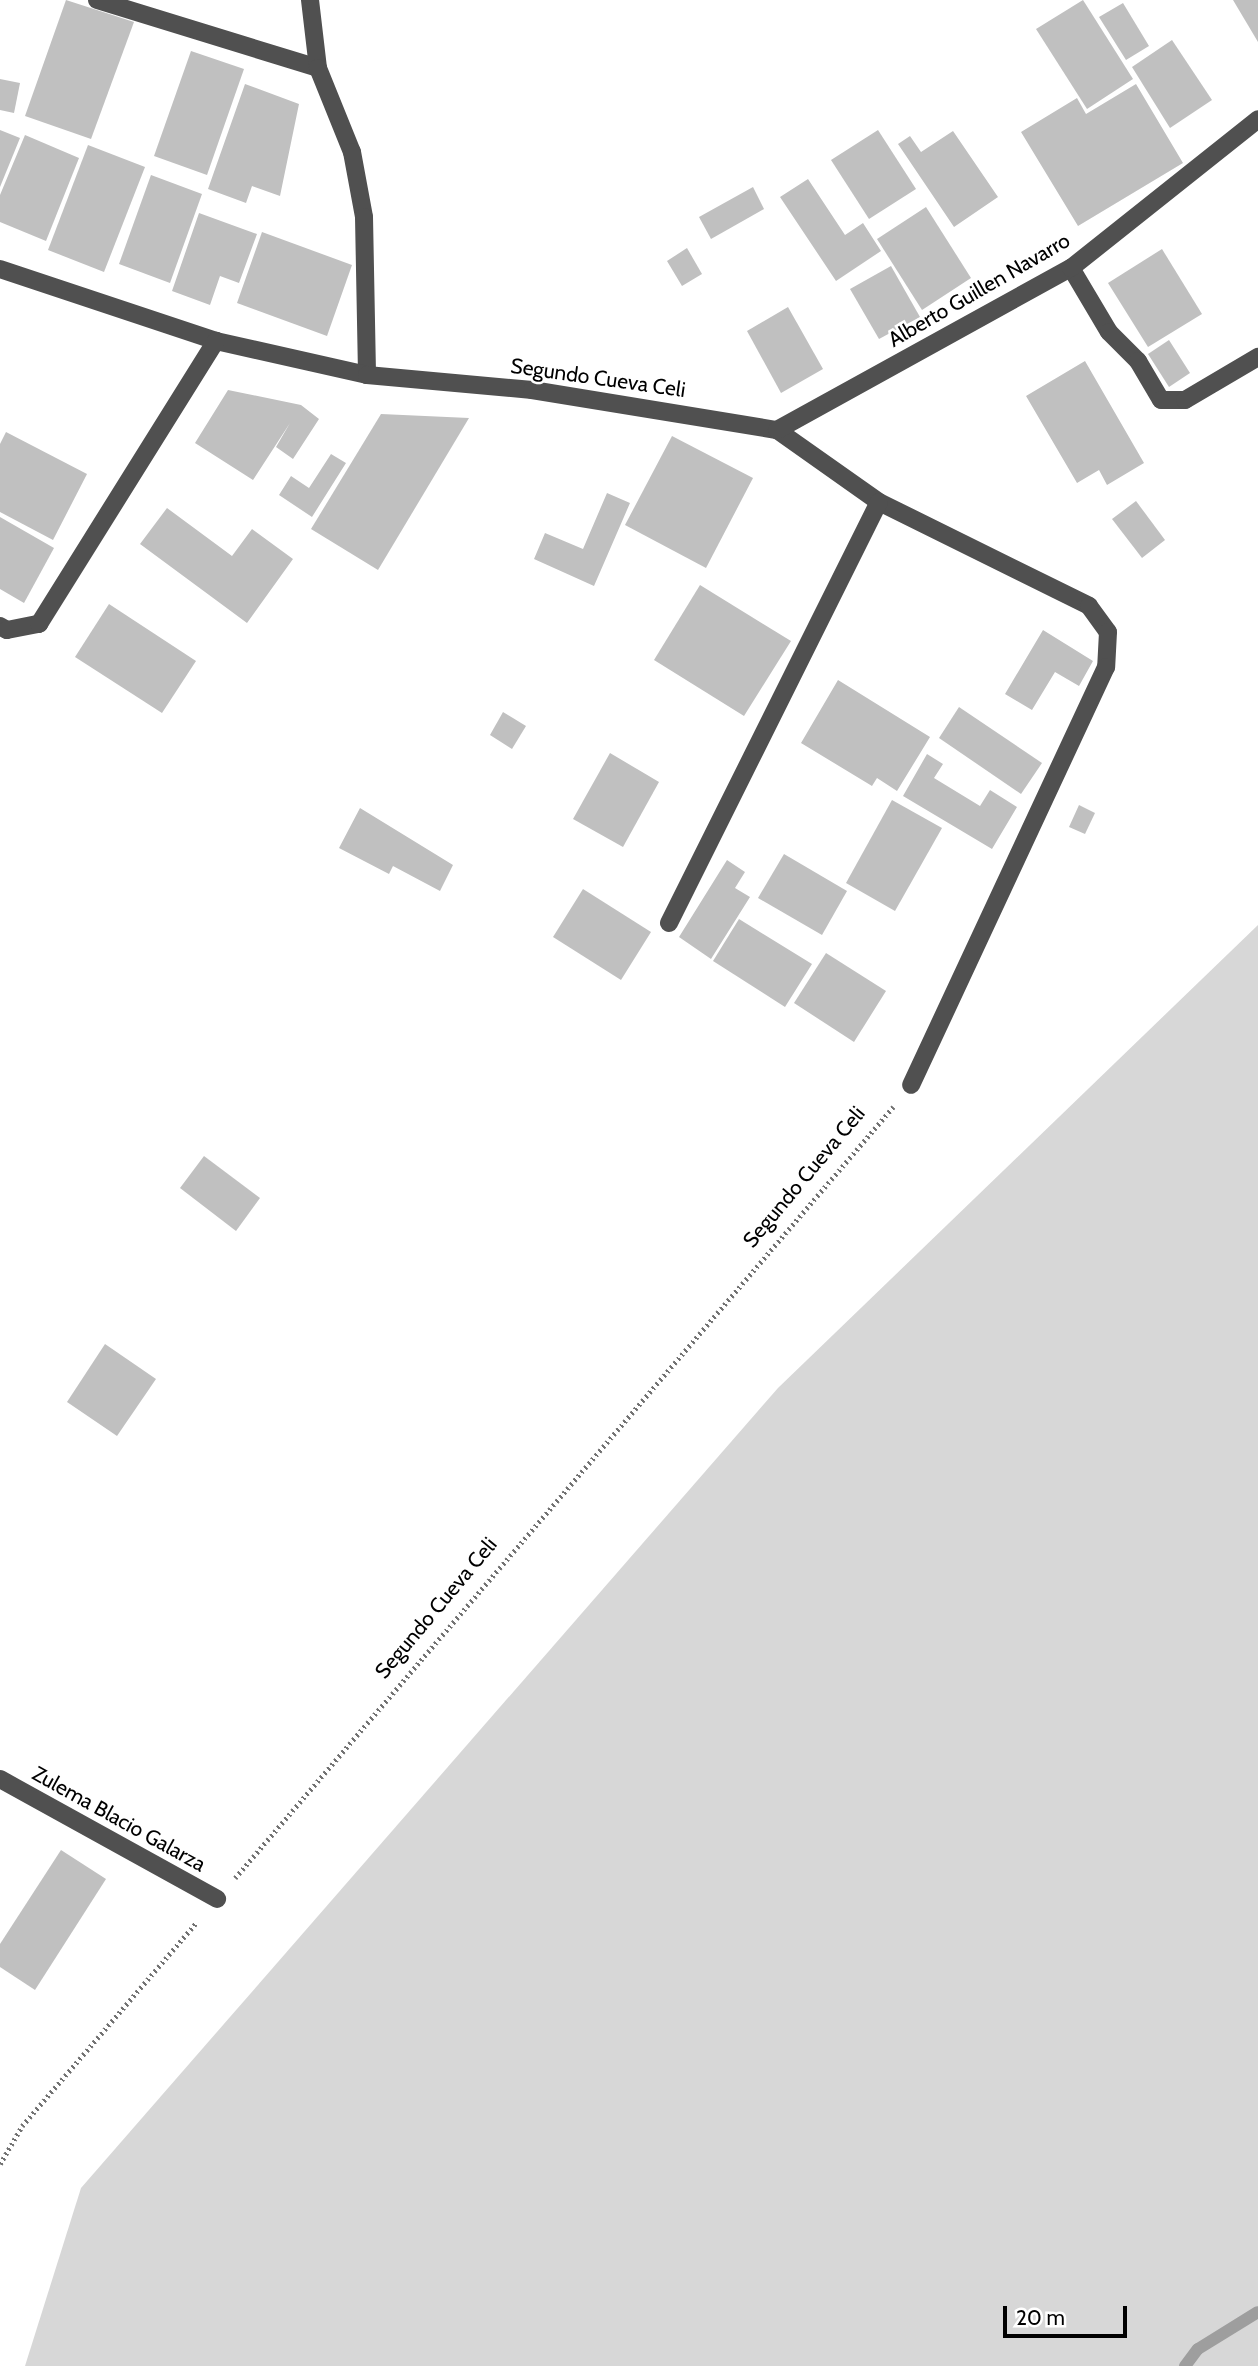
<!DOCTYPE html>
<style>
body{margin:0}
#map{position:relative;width:1258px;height:2366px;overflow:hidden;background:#fff;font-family:Cabin,sans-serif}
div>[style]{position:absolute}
.green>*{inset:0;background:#d7d7d7}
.stream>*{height:12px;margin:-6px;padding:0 6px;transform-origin:6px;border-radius:6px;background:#9e9e9e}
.building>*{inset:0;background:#c0c0c0}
.path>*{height:4.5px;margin-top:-2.25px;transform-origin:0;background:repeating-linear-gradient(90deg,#727272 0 2px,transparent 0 5.5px)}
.minor>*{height:18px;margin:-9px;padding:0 9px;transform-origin:9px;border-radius:9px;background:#505050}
span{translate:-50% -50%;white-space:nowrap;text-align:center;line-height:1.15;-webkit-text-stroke:5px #fff;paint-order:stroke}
.street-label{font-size:21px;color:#000}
.scale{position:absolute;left:1003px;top:2306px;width:124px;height:32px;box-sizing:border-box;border:4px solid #000;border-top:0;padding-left:9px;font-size:21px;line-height:24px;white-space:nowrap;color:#000;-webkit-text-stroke:5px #fff;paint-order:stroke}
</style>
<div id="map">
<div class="green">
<div style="clip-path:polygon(1258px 925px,1258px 2366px,25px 2366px,81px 2188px,778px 1388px)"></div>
</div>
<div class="stream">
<div style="left:1185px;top:2366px;width:21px;rotate:-53deg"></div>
<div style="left:1198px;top:2349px;width:70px;rotate:-31.7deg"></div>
</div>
<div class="building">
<div style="clip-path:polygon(66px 0,134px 22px,91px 139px,25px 116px)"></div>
<div style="clip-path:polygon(1083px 0,1133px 79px,1087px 109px,1036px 29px)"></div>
<div style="clip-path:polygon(1233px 0,1258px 0,1258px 42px)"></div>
<div style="clip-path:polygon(1123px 3px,1149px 46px,1126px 60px,1099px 17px)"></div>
<div style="clip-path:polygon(1172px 40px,1212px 100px,1170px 128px,1132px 67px)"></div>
<div style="clip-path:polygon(191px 51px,244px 69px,207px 175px,154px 156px)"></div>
<div style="clip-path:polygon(0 79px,20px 83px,14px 113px,0 110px)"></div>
<div style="clip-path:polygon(245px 84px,299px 104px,280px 196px,252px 186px,246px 203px,208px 189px)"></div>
<div style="clip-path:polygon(1136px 84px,1183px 163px,1078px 226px,1021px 132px,1077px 98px,1086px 114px)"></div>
<div style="clip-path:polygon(0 130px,20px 138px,0 187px)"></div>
<div style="clip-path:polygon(878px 130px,916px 189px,869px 219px,831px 160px)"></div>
<div style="clip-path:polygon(953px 131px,998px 197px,954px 227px,898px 144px,910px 136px,921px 152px)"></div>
<div style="clip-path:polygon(25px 135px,79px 158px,46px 241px,0 222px,0 195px)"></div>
<div style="clip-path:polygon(88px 145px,145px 167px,104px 272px,48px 250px)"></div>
<div style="clip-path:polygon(151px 175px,202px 194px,170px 283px,119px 264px)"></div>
<div style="clip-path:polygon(808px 179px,845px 235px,863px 223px,881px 251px,836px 281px,780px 197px)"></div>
<div style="clip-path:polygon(753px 187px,764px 209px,711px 239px,699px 217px)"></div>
<div style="clip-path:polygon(926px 207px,971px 278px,922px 310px,877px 239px)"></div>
<div style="clip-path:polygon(199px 213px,257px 234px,239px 283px,220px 276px,210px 305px,172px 291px)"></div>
<div style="clip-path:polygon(262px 232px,352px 265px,327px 336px,237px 303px)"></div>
<div style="clip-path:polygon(687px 248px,702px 274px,682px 286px,667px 261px)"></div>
<div style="clip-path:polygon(1162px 249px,1202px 314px,1148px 347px,1108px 283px)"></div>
<div style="clip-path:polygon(891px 266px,920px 317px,879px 339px,850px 289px)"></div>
<div style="clip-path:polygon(788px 307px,823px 369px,781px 393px,747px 331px)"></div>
<div style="clip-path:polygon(1169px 340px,1190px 373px,1169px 387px,1148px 354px)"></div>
<div style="clip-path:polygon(1085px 361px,1144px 463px,1107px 485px,1099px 470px,1077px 483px,1026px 396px)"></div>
<div style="clip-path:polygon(228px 390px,301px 405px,319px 419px,293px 459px,276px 447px,290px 423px,253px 480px,195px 443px)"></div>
<div style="clip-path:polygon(381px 414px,469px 418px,378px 570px,311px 529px)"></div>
<div style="clip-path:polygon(6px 432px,87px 474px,53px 540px,0 512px,0 444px)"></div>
<div style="clip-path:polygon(672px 436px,753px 478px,706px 568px,625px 525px)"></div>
<div style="clip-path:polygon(331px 454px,346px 463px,312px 517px,279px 495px,291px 476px,309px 488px)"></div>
<div style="clip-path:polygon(607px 493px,630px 503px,594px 586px,534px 559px,545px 533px,583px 549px)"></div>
<div style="clip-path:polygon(1136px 501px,1165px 540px,1142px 558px,1112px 519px)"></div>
<div style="clip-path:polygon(167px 508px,232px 556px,252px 529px,293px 559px,247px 623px,140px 544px)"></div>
<div style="clip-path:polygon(0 517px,54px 548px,24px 603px,0 589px)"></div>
<div style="clip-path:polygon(700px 585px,791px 641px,744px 716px,654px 660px)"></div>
<div style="clip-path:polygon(109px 604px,196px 661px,162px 713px,75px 657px)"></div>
<div style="clip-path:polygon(1043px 630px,1093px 661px,1079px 686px,1055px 672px,1032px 710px,1005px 694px)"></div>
<div style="clip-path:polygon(838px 680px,930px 737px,897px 791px,877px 778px,872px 786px,801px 743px)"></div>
<div style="clip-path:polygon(959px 707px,1042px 763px,1021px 794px,939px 738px)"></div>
<div style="clip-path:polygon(503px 712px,526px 726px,512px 749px,490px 735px)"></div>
<div style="clip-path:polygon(610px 753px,659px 782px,623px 847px,573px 819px)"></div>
<div style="clip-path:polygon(927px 754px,943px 764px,934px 778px,980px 806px,990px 790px,1017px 807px,992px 849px,903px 796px)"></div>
<div style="clip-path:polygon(892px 800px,942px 828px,895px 911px,846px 883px)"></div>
<div style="clip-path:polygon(1079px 805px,1095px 813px,1085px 834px,1069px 827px)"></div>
<div style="clip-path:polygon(360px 808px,453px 865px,440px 891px,393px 866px,389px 874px,339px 848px)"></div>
<div style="clip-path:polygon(784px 854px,847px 891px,822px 935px,758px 898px)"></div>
<div style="clip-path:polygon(727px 860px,745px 872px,735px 888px,750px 897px,711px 959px,679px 937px)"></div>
<div style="clip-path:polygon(583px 889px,651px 932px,621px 980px,553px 937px)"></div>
<div style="clip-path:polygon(739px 919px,812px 964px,785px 1007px,713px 961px)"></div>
<div style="clip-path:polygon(826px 953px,886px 991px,854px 1042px,794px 1003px)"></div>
<div style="clip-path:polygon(204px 1156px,260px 1198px,236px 1231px,180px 1188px)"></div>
<div style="clip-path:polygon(105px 1344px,156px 1379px,117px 1436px,67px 1402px)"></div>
<div style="clip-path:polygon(61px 1850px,106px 1879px,35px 1990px,0 1967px,0 1944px)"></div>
</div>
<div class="path">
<div style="left:235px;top:1878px;width:1014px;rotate:-49.52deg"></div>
<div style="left:0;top:2164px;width:44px;rotate:-59.9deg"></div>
<div style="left:22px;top:2126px;width:269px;rotate:-49.4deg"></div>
</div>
<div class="minor">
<div style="left:97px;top:0;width:231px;rotate:17.1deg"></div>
<div style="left:310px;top:0;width:68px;rotate:83.3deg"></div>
<div style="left:318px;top:68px;width:91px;rotate:68deg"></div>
<div style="left:352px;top:152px;width:66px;rotate:79.5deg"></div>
<div style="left:364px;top:217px;width:158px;rotate:88.9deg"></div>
<div style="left:1071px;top:268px;width:74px;rotate:59.3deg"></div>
<div style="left:1109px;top:332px;width:41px;rotate:45deg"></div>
<div style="left:1138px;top:361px;width:45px;rotate:59.5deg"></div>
<div style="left:1161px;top:400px;width:24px"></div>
<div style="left:1185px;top:400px;width:85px;rotate:-30.5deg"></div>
<div style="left:0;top:269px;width:228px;rotate:18.4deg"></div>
<div style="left:216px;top:341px;width:155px;rotate:12.7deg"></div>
<div style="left:367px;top:375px;width:166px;rotate:5.2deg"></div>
<div style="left:532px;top:390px;width:248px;rotate:9.3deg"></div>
<div style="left:777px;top:430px;width:125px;rotate:35.2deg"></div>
<div style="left:879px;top:502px;width:234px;rotate:26.3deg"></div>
<div style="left:1089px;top:606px;width:32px;rotate:54deg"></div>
<div style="left:1108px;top:632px;width:35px;rotate:93deg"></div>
<div style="left:1106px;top:667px;width:461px;rotate:115deg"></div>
<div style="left:777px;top:430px;width:336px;rotate:-28.9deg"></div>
<div style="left:1071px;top:268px;width:239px;rotate:-38.5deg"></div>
<div style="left:0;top:626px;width:8px;rotate:30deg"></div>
<div style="left:7px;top:630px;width:33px;rotate:-11deg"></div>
<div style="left:39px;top:624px;width:334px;rotate:-58deg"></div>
<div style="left:669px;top:923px;width:470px;rotate:-63.5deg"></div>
<div style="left:0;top:1779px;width:248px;rotate:28.9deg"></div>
</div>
<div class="street-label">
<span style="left:979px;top:290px;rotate:-30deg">Alberto Guillen Navarro</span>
<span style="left:598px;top:378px;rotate:8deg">Segundo Cueva Celi</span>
<span style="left:804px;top:1177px;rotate:-50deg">Segundo Cueva Celi</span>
<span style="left:436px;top:1608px;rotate:-50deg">Segundo Cueva Celi</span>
<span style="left:119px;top:1819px;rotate:29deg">Zulema Blacio Galarza</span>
</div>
<div class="scale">20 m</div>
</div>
